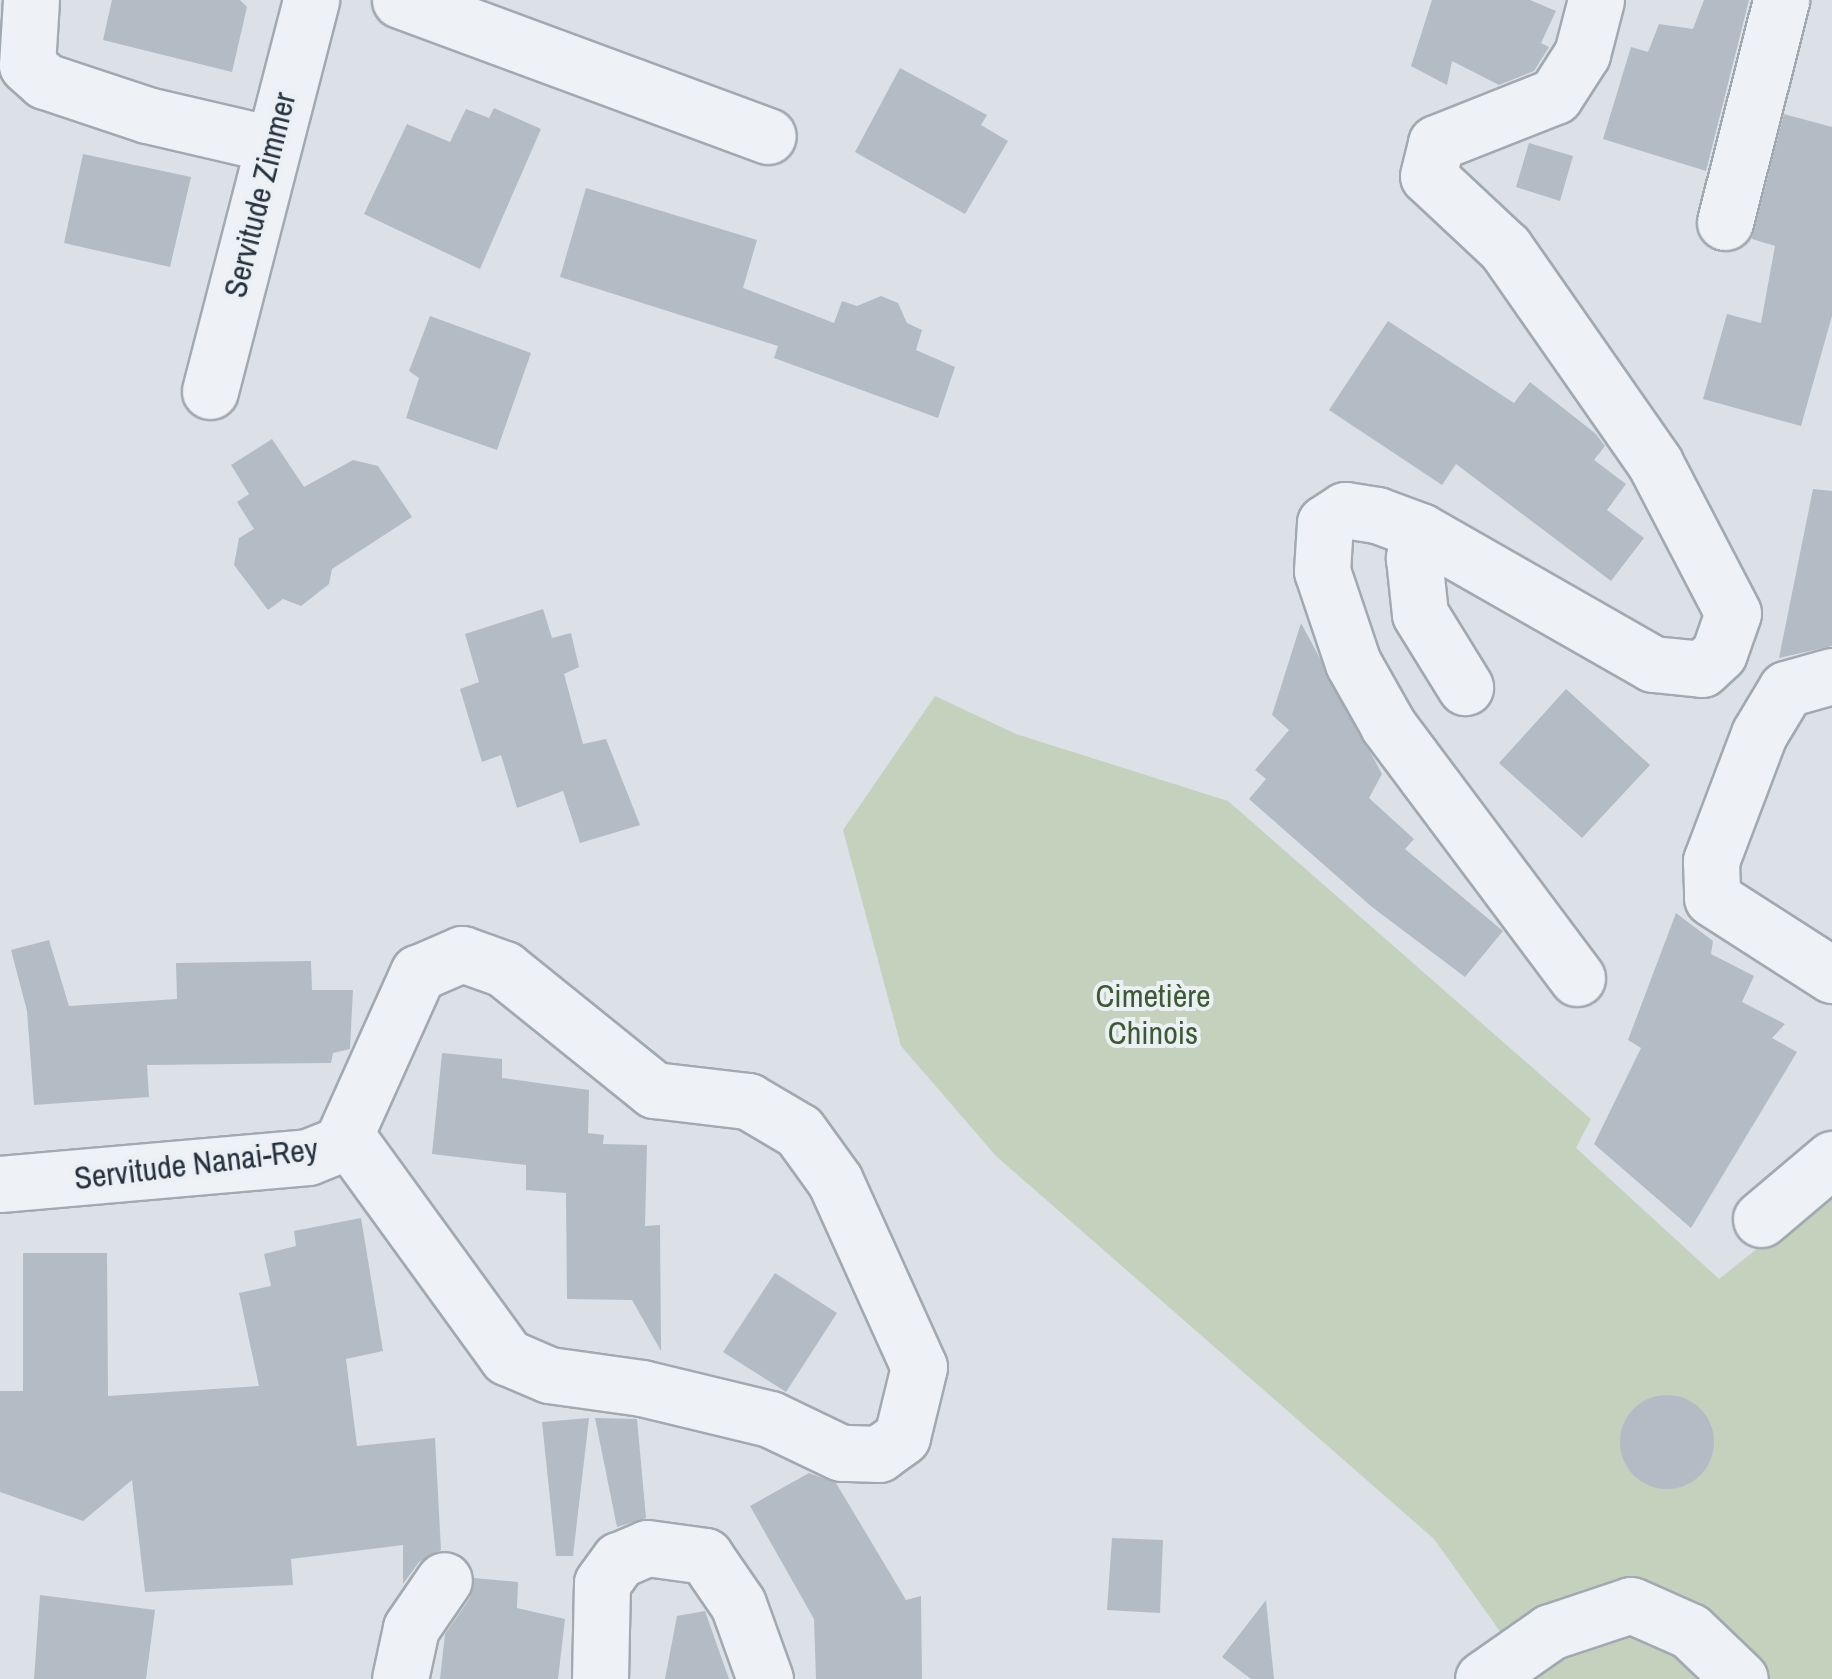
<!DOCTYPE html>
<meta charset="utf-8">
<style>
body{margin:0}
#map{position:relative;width:1832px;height:1679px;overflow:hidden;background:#dce1e7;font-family:"Archivo Narrow",sans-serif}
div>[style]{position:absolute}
.green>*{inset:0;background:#c4d1bc}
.building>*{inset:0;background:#b3bbc4}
.round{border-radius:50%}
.roads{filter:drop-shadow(2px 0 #a1a9b1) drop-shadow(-2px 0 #a1a9b1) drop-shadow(0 2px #a1a9b1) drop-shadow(0 -2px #a1a9b1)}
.minor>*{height:55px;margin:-27.5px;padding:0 27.5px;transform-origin:27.5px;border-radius:27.5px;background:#eef1f5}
span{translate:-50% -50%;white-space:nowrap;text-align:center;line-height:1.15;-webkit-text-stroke:8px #ebf0f5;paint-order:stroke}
.street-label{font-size:32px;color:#25313d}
.park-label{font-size:32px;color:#3e5a32}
</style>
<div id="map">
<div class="green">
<div style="clip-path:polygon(935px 696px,1016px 734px,1228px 801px,1591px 1119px,1576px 1148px,1719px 1279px,1832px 1189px,1832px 1679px,1534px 1679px,1434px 1539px,996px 1156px,901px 1046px,843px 830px)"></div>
</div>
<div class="building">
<div style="clip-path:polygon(112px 0,240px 0,247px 7px,232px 72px,103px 40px)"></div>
<div style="clip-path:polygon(1432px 0,1530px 0,1556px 11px,1541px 43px,1549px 47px,1534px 71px,1499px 85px,1452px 61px,1447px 85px,1411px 66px)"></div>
<div style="clip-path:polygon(1704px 0,1749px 0,1706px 171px,1603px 139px,1631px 47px,1648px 52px,1659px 24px,1693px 29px)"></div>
<div style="clip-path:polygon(900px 68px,987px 115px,981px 125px,1008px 141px,965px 214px,855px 152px)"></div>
<div style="clip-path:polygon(494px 108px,541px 129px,480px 269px,364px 214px,407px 124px,450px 142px,466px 109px,489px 118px)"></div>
<div style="clip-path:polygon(1784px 114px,1832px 127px,1832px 316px,1801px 426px,1703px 399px,1727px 314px,1761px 323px,1775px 246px,1752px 239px)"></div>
<div style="clip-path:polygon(1529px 143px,1573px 156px,1560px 201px,1516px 187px)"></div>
<div style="clip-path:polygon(83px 154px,191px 177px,170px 267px,64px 243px)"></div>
<div style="clip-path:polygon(586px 188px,757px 240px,743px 288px,834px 323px,842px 301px,857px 306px,881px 296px,898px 303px,907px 323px,922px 330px,916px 350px,955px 367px,938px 418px,774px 358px,778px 346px,560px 277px)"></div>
<div style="clip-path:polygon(430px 316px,531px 353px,497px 450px,406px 418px,419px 378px,409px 371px)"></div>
<div style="clip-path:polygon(1388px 321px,1514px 403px,1530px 382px,1596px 434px,1605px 446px,1594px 460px,1626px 484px,1607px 510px,1644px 538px,1611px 581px,1456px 464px,1442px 485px,1329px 410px)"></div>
<div style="clip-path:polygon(272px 439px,304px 487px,353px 460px,378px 466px,412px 517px,332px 569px,329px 584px,301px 606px,283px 599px,268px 610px,234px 565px,239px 538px,254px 529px,237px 502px,249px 494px,231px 465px)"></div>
<div style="clip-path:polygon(1813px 489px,1832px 491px,1832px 646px,1779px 658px)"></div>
<div style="clip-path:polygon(543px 609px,552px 638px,571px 633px,579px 667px,564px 674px,583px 744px,606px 739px,640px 825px,580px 843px,563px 791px,517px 808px,501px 755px,482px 762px,460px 689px,479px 682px,465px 634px)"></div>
<div style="clip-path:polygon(1301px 623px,1382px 774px,1369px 798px,1414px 839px,1405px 849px,1503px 931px,1465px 977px,1372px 907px,1249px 799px,1266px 779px,1255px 770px,1289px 730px,1272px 715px)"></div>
<div style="clip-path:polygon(1566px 689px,1650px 765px,1582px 838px,1499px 763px)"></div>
<div style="clip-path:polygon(1676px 913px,1713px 941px,1711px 954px,1754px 976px,1742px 1002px,1785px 1024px,1772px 1038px,1797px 1052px,1691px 1228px,1594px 1144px,1641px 1048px,1628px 1040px)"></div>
<div style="clip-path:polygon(49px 940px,69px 1006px,177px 999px,176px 963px,311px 961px,312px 990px,353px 990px,350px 1049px,333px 1053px,331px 1063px,147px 1065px,149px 1097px,34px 1105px,27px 1011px,11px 950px)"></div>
<div style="clip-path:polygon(442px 1053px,502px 1059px,502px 1078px,589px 1090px,588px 1133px,604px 1135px,603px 1144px,647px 1145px,645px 1226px,660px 1225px,661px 1351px,632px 1300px,567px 1299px,566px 1193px,526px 1190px,526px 1165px,432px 1154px)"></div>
<div style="clip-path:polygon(361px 1218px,383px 1351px,346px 1359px,357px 1446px,435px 1438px,441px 1550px,419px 1562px,403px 1584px,403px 1545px,291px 1559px,293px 1585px,145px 1592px,132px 1480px,83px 1521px,0 1492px,0 1391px,23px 1391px,23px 1253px,107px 1253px,108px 1396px,259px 1386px,239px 1293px,271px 1286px,264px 1254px,296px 1246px,294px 1231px)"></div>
<div style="clip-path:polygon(775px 1273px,837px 1313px,786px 1392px,723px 1352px)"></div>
<div class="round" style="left:1620px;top:1395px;width:94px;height:94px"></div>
<div style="clip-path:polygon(589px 1418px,573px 1556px,556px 1556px,542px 1422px)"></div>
<div style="clip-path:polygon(595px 1418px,637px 1419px,646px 1518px,617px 1527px)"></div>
<div style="clip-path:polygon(809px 1473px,836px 1483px,906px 1600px,921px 1596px,922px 1679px,816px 1679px,814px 1619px,750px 1506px)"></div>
<div style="clip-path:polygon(1112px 1538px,1163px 1540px,1160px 1613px,1107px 1610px)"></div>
<div style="clip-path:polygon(474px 1578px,518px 1582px,517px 1608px,565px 1619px,558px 1679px,440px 1679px,445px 1634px,470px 1598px)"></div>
<div style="clip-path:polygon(40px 1595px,155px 1610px,146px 1679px,34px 1679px)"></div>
<div style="clip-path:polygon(1266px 1600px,1274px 1679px,1251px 1679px,1222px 1657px)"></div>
<div style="clip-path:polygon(705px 1611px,729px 1679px,665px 1679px,677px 1616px)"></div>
</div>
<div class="roads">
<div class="minor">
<div style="left:31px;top:0;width:65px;rotate:93.5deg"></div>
<div style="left:27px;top:65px;width:24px;rotate:42deg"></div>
<div style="left:45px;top:81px;width:108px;rotate:18.4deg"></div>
<div style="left:147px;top:115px;width:128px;rotate:13.1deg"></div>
<div style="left:400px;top:0;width:392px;rotate:20.3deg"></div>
<div style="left:1725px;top:222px;width:229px;rotate:-75.8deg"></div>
<div style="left:210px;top:391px;width:404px;rotate:-75.5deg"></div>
<div style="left:1420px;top:531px;width:28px;rotate:103deg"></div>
<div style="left:1414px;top:558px;width:56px;rotate:83.9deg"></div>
<div style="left:1420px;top:614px;width:86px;rotate:58.3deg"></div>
<div style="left:1832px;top:676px;width:48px;rotate:164.2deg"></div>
<div style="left:1786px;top:689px;width:52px;rotate:121deg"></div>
<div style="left:1759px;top:734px;width:136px;rotate:110.7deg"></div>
<div style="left:1711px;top:861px;width:37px;rotate:88deg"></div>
<div style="left:1712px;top:898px;width:143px;rotate:32.7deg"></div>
<div style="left:1577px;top:978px;width:316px;rotate:-126.8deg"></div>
<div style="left:1388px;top:725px;width:71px;rotate:-119.4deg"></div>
<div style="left:1353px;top:663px;width:97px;rotate:-108.6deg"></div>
<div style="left:1322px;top:571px;width:48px;rotate:-86.4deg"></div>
<div style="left:1325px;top:523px;width:24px;rotate:-33deg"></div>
<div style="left:1345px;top:510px;width:32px;rotate:9deg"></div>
<div style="left:1377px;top:515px;width:46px;rotate:20.4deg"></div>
<div style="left:1420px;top:531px;width:268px;rotate:29.7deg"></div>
<div style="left:1653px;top:664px;width:49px;rotate:5.8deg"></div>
<div style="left:1702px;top:669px;width:23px;rotate:-43deg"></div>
<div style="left:1719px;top:653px;width:42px;rotate:-70.7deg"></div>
<div style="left:1733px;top:613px;width:169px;rotate:-117.5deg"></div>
<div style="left:1655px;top:463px;width:262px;rotate:-124.9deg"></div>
<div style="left:1505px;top:248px;width:105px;rotate:-136.9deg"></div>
<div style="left:1428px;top:176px;width:34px;rotate:-76deg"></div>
<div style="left:1436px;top:143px;width:128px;rotate:-21.6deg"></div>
<div style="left:1555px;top:96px;width:50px;rotate:-57.3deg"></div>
<div style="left:1582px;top:54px;width:56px;rotate:-75.5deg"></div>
<div style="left:0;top:1184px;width:309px;rotate:-5deg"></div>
<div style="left:308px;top:1157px;width:35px;rotate:-22deg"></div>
<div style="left:341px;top:1144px;width:188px;rotate:-65.8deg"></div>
<div style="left:418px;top:973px;width:48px;rotate:-23.4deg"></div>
<div style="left:462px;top:954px;width:45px;rotate:19.7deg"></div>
<div style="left:504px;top:969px;width:193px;rotate:38.9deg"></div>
<div style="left:654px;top:1090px;width:95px;rotate:6.7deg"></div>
<div style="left:748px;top:1101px;width:59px;rotate:30.5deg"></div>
<div style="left:799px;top:1131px;width:62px;rotate:54.2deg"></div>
<div style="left:835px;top:1181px;width:204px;rotate:65.7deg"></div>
<div style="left:919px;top:1367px;width:72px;rotate:103.7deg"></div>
<div style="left:902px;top:1437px;width:29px;rotate:144deg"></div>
<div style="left:879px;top:1454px;width:38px;rotate:-178deg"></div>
<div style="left:841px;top:1453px;width:79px;rotate:-154.4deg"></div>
<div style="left:770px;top:1419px;width:132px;rotate:-166.4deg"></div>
<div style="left:642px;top:1388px;width:94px;rotate:-172deg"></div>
<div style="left:549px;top:1375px;width:46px;rotate:-156.8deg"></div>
<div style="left:507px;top:1357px;width:274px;rotate:-126deg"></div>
<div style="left:1761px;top:1219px;width:93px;rotate:-40.2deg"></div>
<div style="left:400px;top:1679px;width:52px;rotate:-77.8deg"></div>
<div style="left:411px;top:1628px;width:58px;rotate:-55.5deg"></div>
<div style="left:600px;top:1679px;width:96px;rotate:-88.8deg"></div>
<div style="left:602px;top:1583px;width:29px;rotate:-54deg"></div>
<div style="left:619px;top:1560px;width:30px;rotate:-23deg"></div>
<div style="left:647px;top:1548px;width:59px;rotate:7.9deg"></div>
<div style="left:705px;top:1556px;width:58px;rotate:55.5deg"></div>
<div style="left:738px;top:1604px;width:80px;rotate:70.2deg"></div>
<div style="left:1483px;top:1679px;width:82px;rotate:-35deg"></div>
<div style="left:1550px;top:1632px;width:85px;rotate:-18.4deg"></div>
<div style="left:1631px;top:1605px;width:64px;rotate:23.8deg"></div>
<div style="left:1690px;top:1631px;width:69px;rotate:43.8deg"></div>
</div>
</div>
<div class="street-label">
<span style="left:260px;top:195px;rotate:-76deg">Servitude Zimmer</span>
<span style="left:196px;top:1164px;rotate:-7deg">Servitude Nanai-Rey</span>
</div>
<div class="park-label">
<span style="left:1153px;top:1015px">Cimetière<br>Chinois</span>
</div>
</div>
